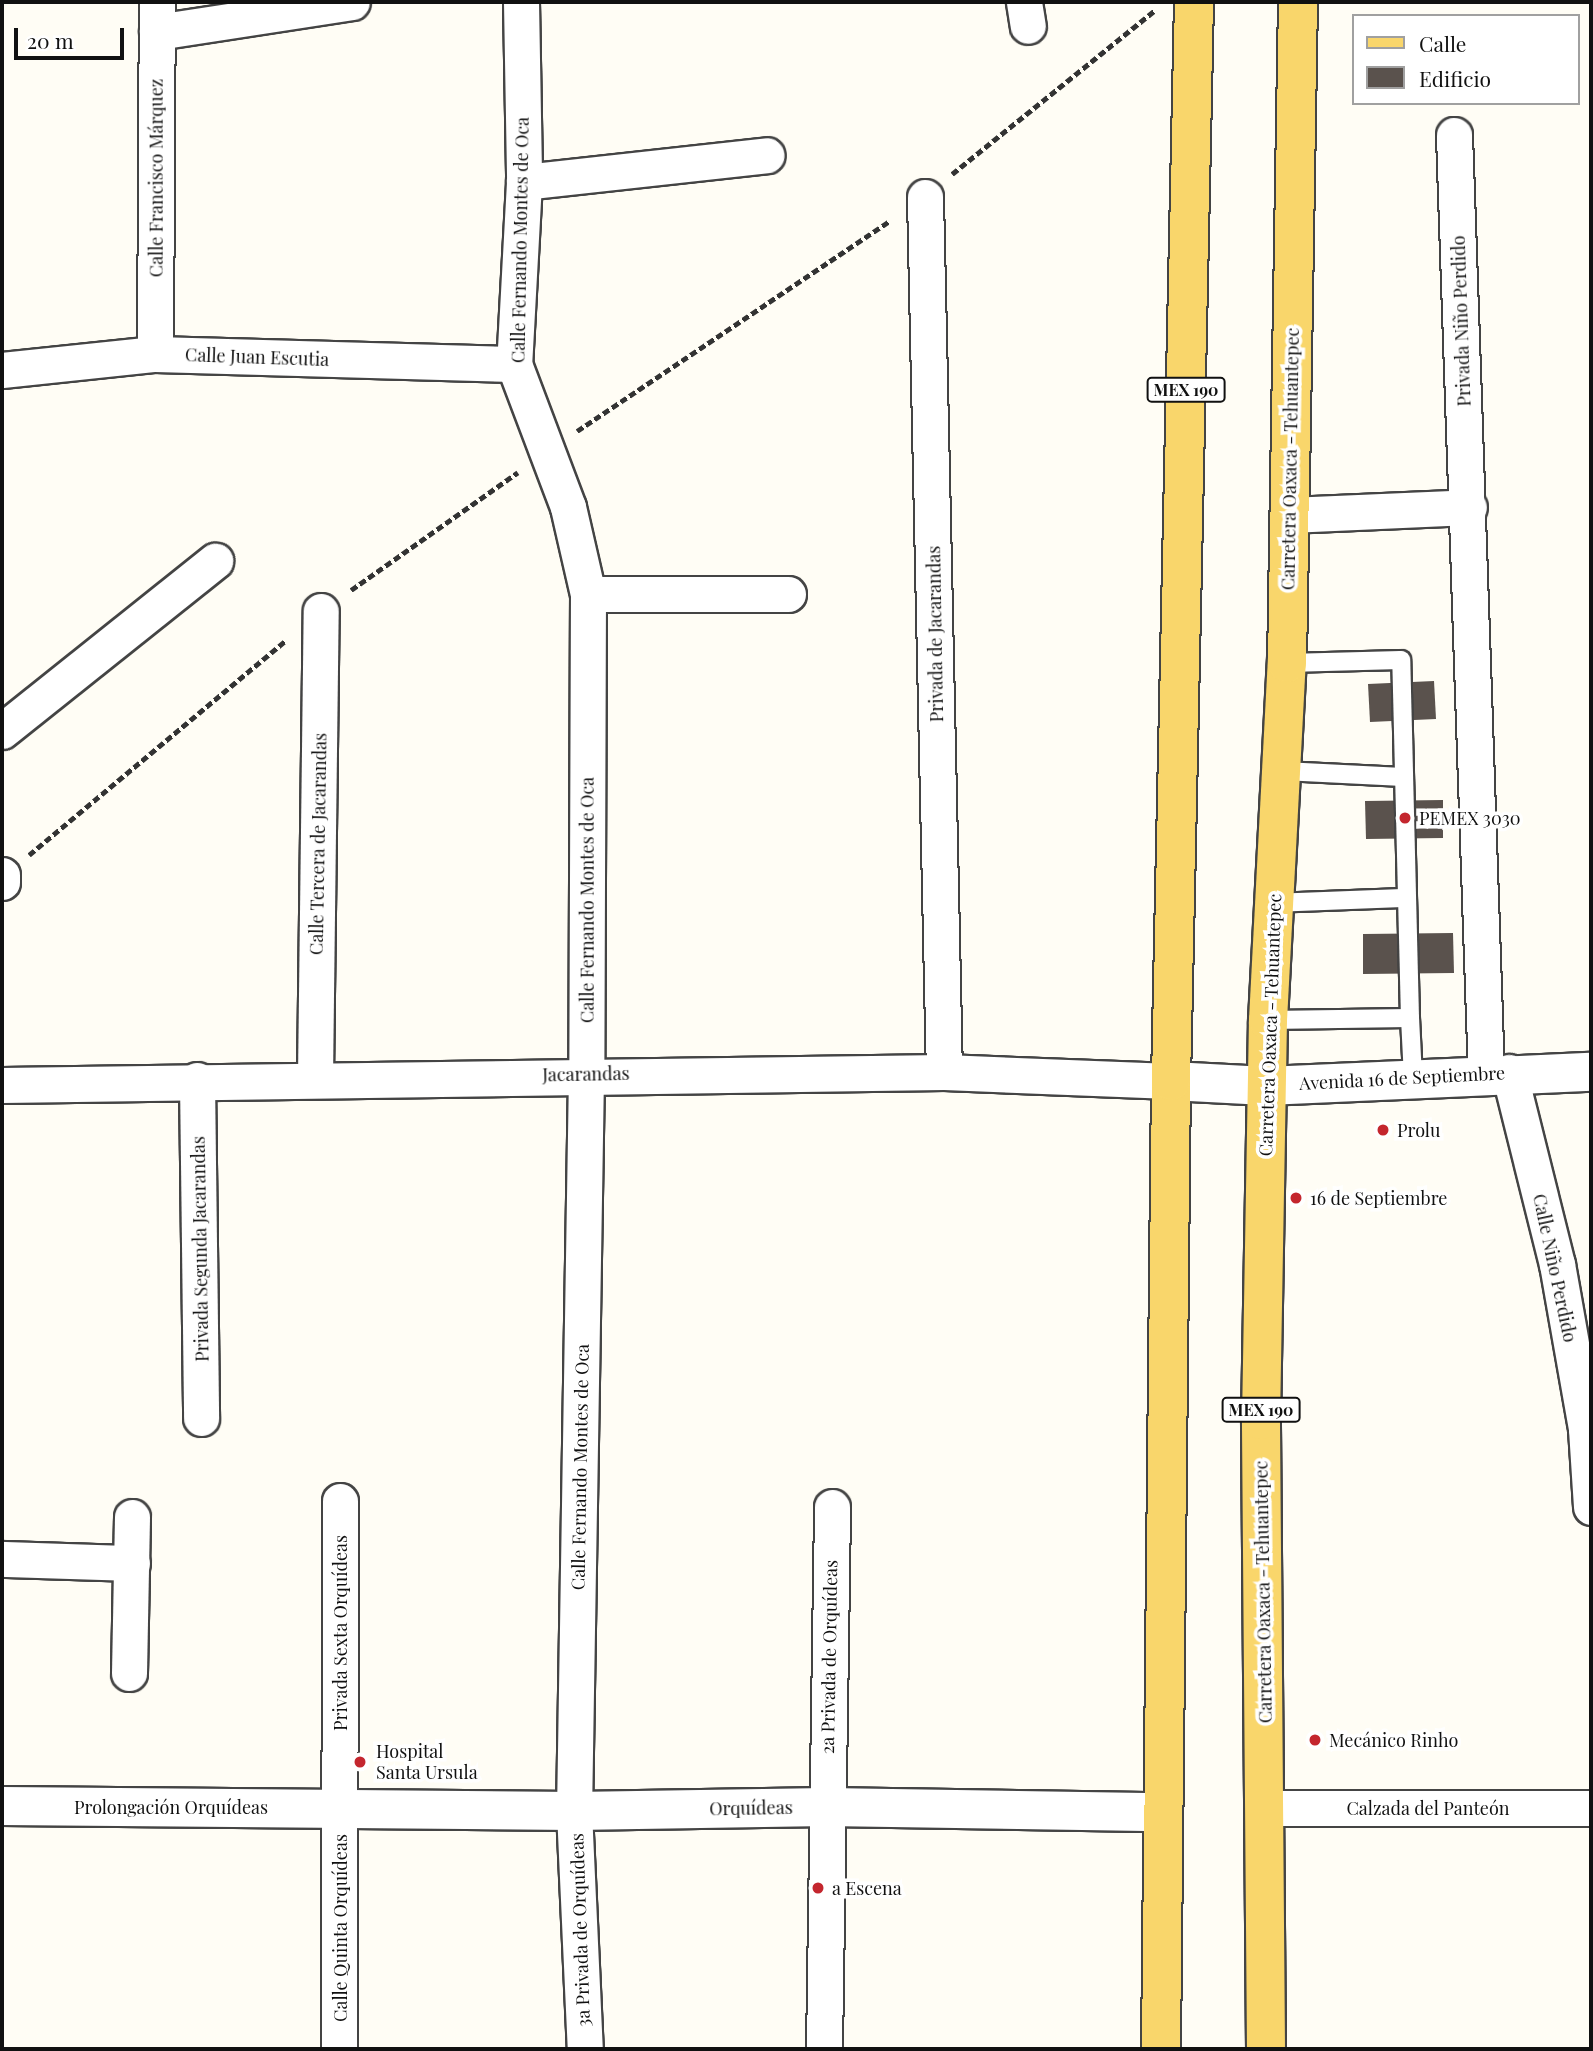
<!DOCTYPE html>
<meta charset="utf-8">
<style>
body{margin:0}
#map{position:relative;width:1593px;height:2051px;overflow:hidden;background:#fffdf5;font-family:"Playfair Display",serif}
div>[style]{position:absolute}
.building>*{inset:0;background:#5a524d}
.path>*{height:4.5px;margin-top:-2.25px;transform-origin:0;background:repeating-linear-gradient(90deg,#333 0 7px,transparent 0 10.5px)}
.roads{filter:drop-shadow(2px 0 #444) drop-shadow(-2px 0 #444) drop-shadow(0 2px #444) drop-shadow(0 -2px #444)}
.service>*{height:18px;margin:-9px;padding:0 9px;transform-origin:9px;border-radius:9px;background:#fff}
.minor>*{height:35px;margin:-17.5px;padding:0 17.5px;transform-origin:17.5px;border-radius:17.5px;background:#fff}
.tertiary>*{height:38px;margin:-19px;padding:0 19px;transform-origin:19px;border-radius:19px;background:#fff}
.primary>*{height:38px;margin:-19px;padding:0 19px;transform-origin:19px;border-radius:19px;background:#f9d66b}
.dots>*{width:19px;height:19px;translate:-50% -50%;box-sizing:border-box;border:4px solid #fff;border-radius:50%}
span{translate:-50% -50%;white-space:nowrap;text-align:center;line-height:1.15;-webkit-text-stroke:7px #fff;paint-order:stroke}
.shield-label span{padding:2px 5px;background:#fff;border:2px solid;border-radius:5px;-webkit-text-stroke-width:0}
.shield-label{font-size:16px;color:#111;font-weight:700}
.street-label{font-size:18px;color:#111}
.poi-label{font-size:18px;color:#111}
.left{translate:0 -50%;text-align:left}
.frame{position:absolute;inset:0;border:4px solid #111;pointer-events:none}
.legend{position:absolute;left:1352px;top:14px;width:228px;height:91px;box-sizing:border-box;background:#fff;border:2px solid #a0a0a0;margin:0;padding:9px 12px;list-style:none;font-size:21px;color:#111}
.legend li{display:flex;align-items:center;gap:14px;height:35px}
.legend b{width:35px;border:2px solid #a0a0a0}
.scale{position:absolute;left:14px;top:28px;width:110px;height:32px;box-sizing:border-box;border:4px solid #111;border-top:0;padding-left:9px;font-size:21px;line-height:24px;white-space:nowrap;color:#111;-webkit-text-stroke:5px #fff;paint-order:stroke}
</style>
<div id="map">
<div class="building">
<div style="clip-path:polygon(1434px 681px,1436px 719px,1370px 722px,1368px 684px)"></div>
<div style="clip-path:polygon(1443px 800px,1443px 838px,1366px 839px,1365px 801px)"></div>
<div style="clip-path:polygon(1453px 933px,1454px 973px,1363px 974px,1363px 934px)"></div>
</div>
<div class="path">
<div style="left:952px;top:174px;width:261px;rotate:-38.9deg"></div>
<div style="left:577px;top:431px;width:376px;rotate:-33.9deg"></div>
<div style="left:351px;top:590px;width:204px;rotate:-35.2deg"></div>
<div style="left:29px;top:855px;width:335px;rotate:-39.9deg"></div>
</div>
<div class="roads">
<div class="service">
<div style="left:1282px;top:771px;width:122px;rotate:2.8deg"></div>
<div style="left:1274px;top:903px;width:133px;rotate:-2.2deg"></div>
<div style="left:1410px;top:1018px;width:59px;rotate:87.1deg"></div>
<div style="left:1268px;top:1020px;width:142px;rotate:-0.8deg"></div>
<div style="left:1410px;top:1018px;width:358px;rotate:-91.4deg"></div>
<div style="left:1401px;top:660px;width:114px;rotate:178.5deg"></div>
</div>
<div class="minor">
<div style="left:521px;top:2px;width:180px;rotate:89deg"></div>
<div style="left:524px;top:182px;width:182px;rotate:93.1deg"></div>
<div style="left:514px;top:364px;width:153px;rotate:69.3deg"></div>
<div style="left:568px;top:507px;width:89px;rotate:77.1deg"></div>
<div style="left:588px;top:594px;width:480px;rotate:90.2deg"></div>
<div style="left:586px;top:1074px;width:737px;rotate:90.93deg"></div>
<div style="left:574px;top:1811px;width:238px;rotate:87.4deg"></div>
<div style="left:1024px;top:2px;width:24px;rotate:81deg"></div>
<div style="left:157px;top:32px;width:197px;rotate:-8.7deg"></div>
<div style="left:1454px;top:135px;width:940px;rotate:88.05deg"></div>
<div style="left:524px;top:182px;width:244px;rotate:-6.3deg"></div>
<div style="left:925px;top:197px;width:875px;rotate:88.76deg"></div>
<div style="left:155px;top:354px;width:352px;rotate:-89.7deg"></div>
<div style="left:2px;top:370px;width:154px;rotate:-6deg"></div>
<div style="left:155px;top:354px;width:359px;rotate:1.6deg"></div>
<div style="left:1289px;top:515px;width:180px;rotate:-2.5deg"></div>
<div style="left:588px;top:594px;width:200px"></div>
<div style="left:2px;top:731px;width:273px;rotate:-38.6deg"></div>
<div style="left:2px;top:875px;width:7px;rotate:90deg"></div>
<div style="left:1509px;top:1072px;width:198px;rotate:76deg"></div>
<div style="left:1557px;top:1264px;width:168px;rotate:80deg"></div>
<div style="left:1586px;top:1429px;width:78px;rotate:86.3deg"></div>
<div style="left:315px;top:1077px;width:466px;rotate:-89.3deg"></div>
<div style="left:197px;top:1080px;width:338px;rotate:89.3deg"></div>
<div style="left:2px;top:1085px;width:942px;rotate:-0.79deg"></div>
<div style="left:944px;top:1072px;width:227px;rotate:2.3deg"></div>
<div style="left:2px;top:1559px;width:130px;rotate:1.8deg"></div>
<div style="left:129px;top:1673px;width:156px;rotate:-88.9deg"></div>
<div style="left:1266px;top:1808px;width:325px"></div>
<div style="left:339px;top:2049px;width:548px;rotate:-89.9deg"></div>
<div style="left:824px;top:2049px;width:542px;rotate:-89.15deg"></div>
</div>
<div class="tertiary">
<div style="left:1171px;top:1081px;width:95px;rotate:3deg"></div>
<div style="left:1266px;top:1086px;width:325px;rotate:-2.5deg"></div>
<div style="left:2px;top:1806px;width:572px;rotate:0.5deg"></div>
<div style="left:574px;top:1811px;width:253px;rotate:-0.9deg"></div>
<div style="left:827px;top:1807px;width:335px;rotate:0.9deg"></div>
</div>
<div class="primary">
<div style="left:1161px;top:2049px;width:968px;rotate:-89.41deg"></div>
<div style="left:1171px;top:1081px;width:1079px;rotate:-88.78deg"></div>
<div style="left:1266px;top:2049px;width:629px;rotate:-90.46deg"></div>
<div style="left:1261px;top:1420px;width:400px;rotate:-89deg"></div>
<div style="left:1268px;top:1020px;width:358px;rotate:-87deg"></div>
<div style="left:1287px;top:663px;width:661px;rotate:-89.05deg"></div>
</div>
</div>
<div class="dots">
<div style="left:1405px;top:818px;background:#c4262e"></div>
<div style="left:1383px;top:1130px;background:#c4262e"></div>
<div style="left:1296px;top:1198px;background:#c4262e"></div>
<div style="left:1315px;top:1740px;background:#c4262e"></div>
<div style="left:360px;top:1762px;background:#c4262e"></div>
<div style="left:818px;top:1888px;background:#c4262e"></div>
</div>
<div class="shield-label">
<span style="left:1186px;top:390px">MEX 190</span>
<span style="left:1261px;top:1410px">MEX 190</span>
</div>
<div class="street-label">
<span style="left:156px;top:178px;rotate:-90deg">Calle Francisco Márquez</span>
<span style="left:520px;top:240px;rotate:-89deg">Calle Fernando Montes de Oca</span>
<span style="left:1461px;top:321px;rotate:-92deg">Privada Niño Perdido</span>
<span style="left:257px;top:357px;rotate:2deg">Calle Juan Escutia</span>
<span style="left:1290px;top:459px;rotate:-89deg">Carretera Oaxaca - Tehuantepec</span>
<span style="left:935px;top:634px;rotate:-91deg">Privada de Jacarandas</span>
<span style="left:318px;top:844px;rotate:-89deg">Calle Tercera de Jacarandas</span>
<span style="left:587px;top:900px;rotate:-90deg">Calle Fernando Montes de Oca</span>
<span style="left:1270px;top:1025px;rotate:-88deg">Carretera Oaxaca - Tehuantepec</span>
<span style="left:586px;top:1074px;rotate:-1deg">Jacarandas</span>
<span style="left:1402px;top:1078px;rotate:-3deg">Avenida 16 de Septiembre</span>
<span style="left:200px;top:1249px;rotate:-91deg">Privada Segunda Jacarandas</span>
<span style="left:1555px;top:1268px;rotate:78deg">Calle Niño Perdido</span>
<span style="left:580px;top:1467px;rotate:-89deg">Calle Fernando Montes de Oca</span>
<span style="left:1263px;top:1592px;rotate:-91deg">Carretera Oaxaca - Tehuantepec</span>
<span style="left:340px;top:1633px;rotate:-90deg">Privada Sexta Orquídeas</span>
<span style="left:829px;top:1657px;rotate:-89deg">2a Privada de Orquídeas</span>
<span style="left:171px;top:1807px">Prolongación Orquídeas</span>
<span style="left:751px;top:1808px;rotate:-1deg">Orquídeas</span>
<span style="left:1428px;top:1808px">Calzada del Panteón</span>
<span style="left:340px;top:1928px;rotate:-90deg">Calle Quinta Orquídeas</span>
<span style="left:580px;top:1930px;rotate:-92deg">3a Privada de Orquídeas</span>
</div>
<div class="poi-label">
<span class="left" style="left:1419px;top:818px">PEMEX 3030</span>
<span class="left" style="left:1397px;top:1130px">Prolu</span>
<span class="left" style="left:1310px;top:1198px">16 de Septiembre</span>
<span class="left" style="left:1329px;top:1740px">Mecánico Rinho</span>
<span class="left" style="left:376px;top:1762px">Hospital<br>Santa Ursula</span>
<span class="left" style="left:832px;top:1888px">a Escena</span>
</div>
<div class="frame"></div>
<ul class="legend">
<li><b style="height:9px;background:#f9d66b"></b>Calle</li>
<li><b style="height:19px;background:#5a524d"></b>Edificio</li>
</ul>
<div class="scale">20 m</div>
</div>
